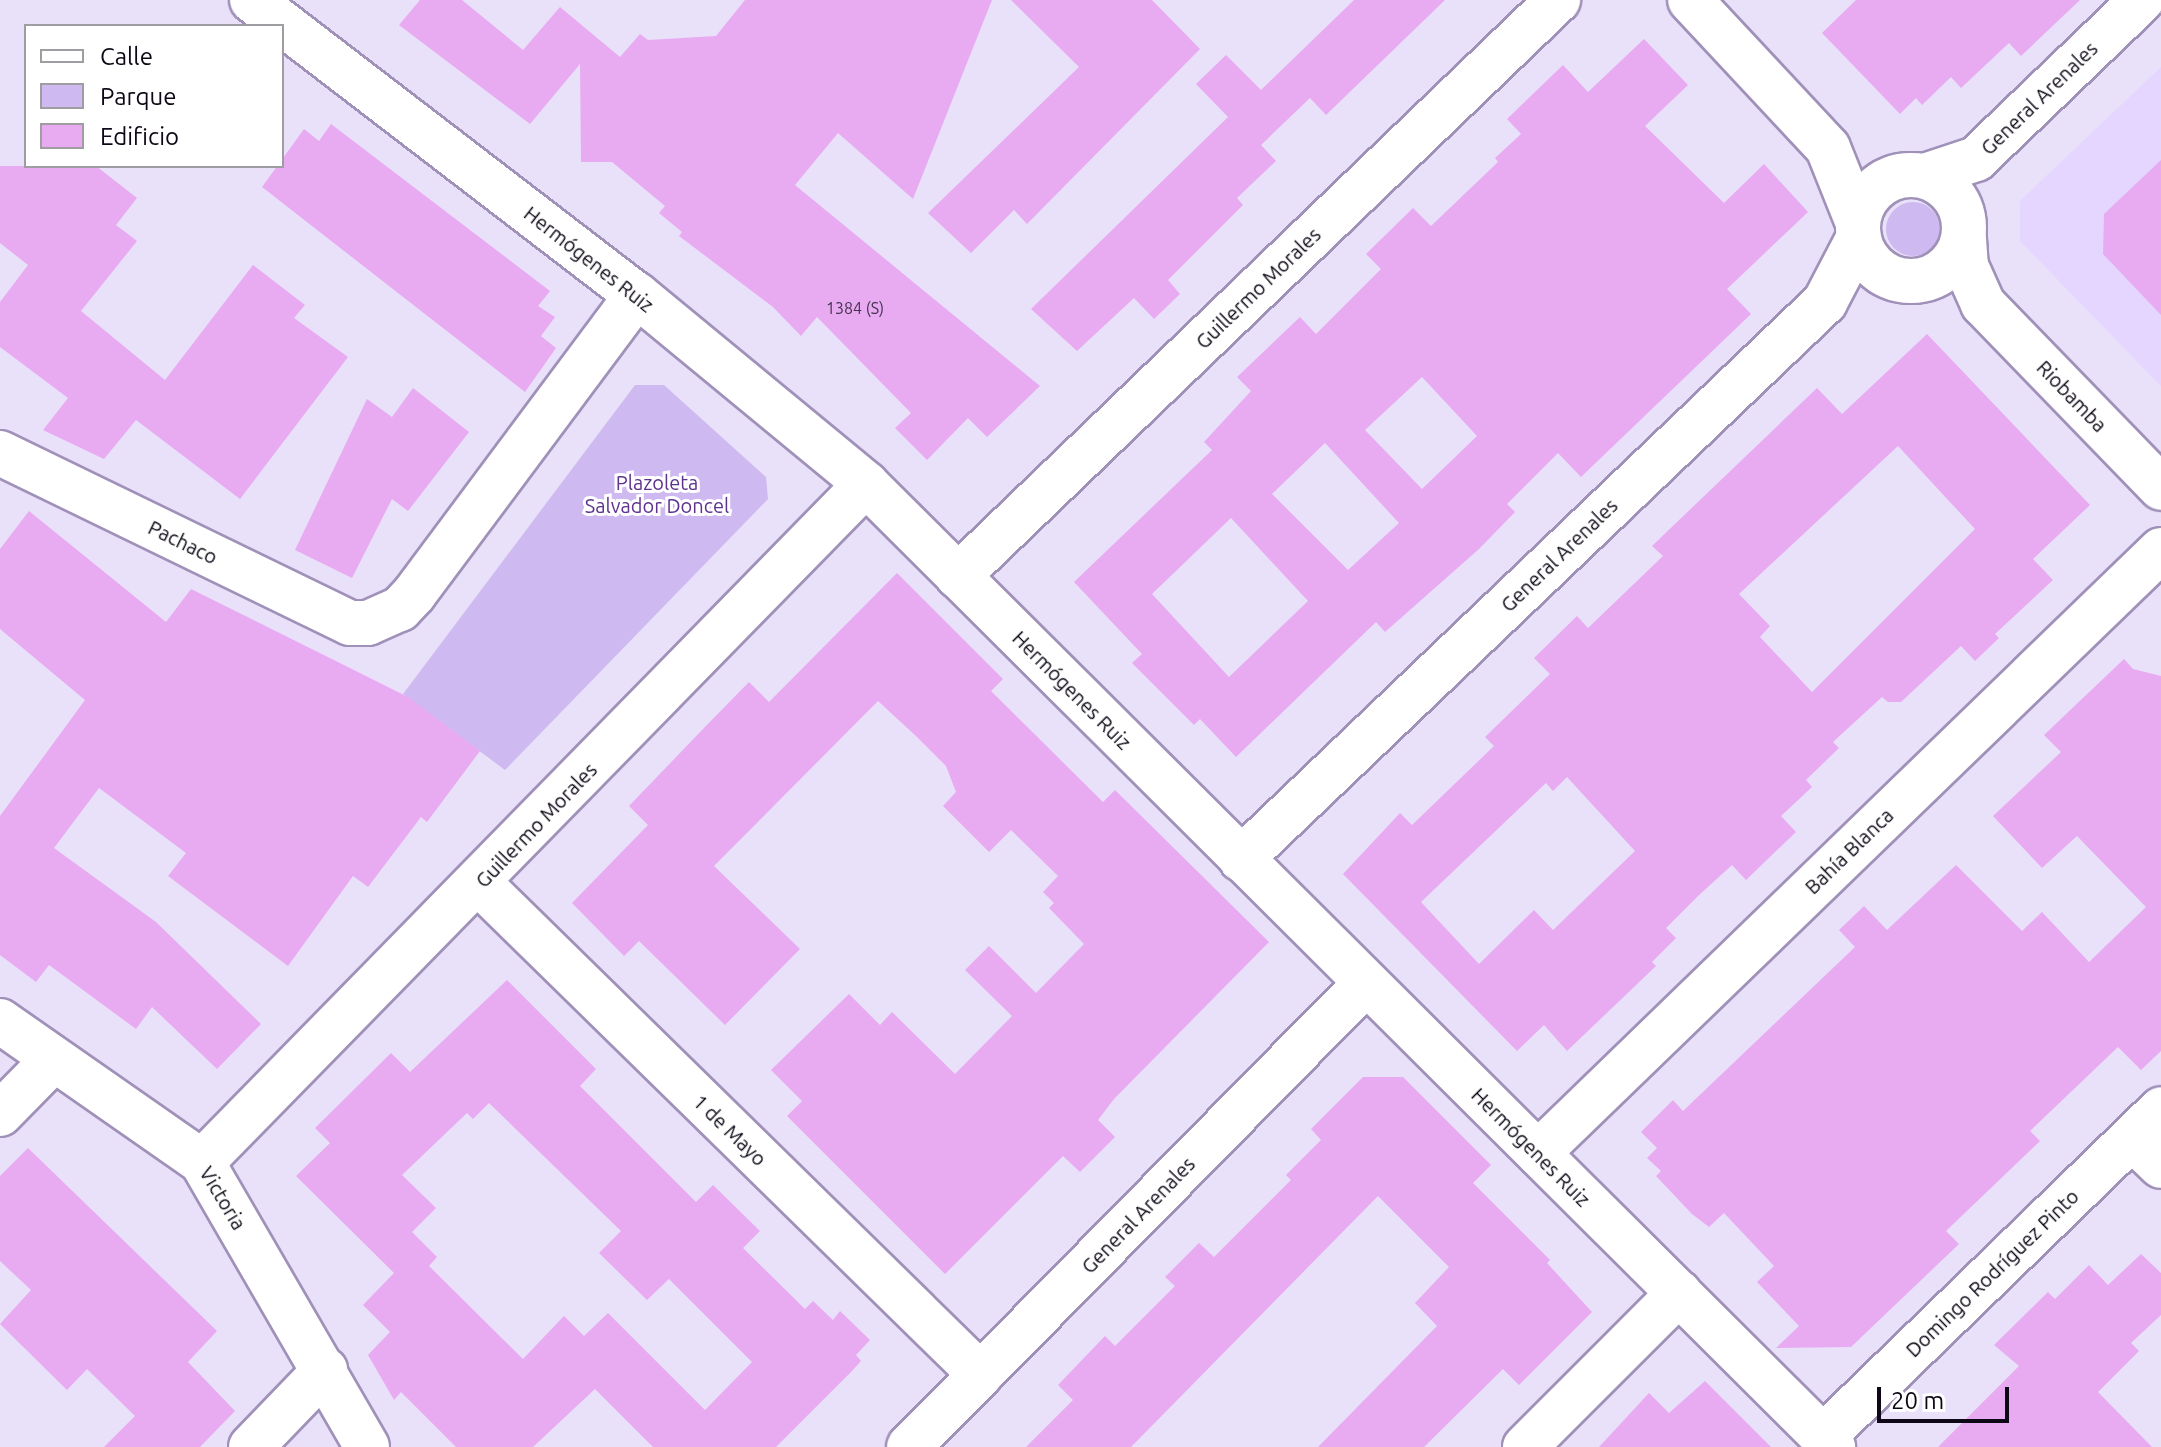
<!DOCTYPE html>
<meta charset="utf-8">
<style>
body{margin:0}
#map{position:relative;width:2161px;height:1447px;overflow:hidden;background:#e9e0fa;font-family:Ubuntu,sans-serif}
div>[style]{position:absolute}
.built>*{inset:0;background:#e4d6fe}
.green>*{inset:0;background:#cebaf0}
.round{border-radius:50%}
.building>*{inset:0;background:#e8abf2}
.roads{filter:drop-shadow(2px 0 #a091b9) drop-shadow(-2px 0 #a091b9) drop-shadow(0 2px #a091b9) drop-shadow(0 -2px #a091b9)}
.street>*{height:44px;margin:-22px;padding:0 22px;transform-origin:22px;border-radius:22px;background:#fff}
.street>.ring{margin:-22px;padding:0;box-sizing:content-box;background:none;border:44px solid #fff;border-radius:50%}
.secondary>*{height:44px;margin:-22px;padding:0 22px;transform-origin:22px;border-radius:22px;background:#fff}
span{translate:-50% -50%;white-space:nowrap;text-align:center;line-height:1.15;-webkit-text-stroke:6px #fff;paint-order:stroke}
.number-label{font-size:16px;color:#44314d}
.number-label span{-webkit-text-stroke-width:0}
.street-label{font-size:20px;color:#0e0816}
.park-label{font-size:20px;color:#5e3390}
.legend{position:absolute;left:24px;top:24px;width:260px;height:144px;box-sizing:border-box;background:#fff;border:2px solid #9f9ca2;margin:0;padding:10px 14px;list-style:none;font-size:24px;color:#0e0816}
.legend li{display:flex;align-items:center;gap:16px;height:40px}
.legend b{width:40px;border:2px solid #9f9ca2}
.scale{position:absolute;left:1877px;top:1387px;width:132px;height:36px;box-sizing:border-box;border:4px solid #0e0816;border-top:0;padding-left:10px;font-size:24px;line-height:28px;white-space:nowrap;color:#0e0816;-webkit-text-stroke:6px #fff;paint-order:stroke}
</style>
<div id="map">
<div class="built">
<div style="clip-path:polygon(2161px 67px,2161px 386px,2020px 241px,2020px 201px)"></div>
</div>
<div class="green">
<div class="round" style="left:1886px;top:202px;width:54px;height:54px"></div>
<div style="clip-path:polygon(635px 385px,664px 385px,766px 477px,768px 499px,505px 770px,403px 694px)"></div>
</div>
<div class="building">
<div style="clip-path:polygon(420px 0,462px 0,523px 50px,560px 7px,620px 57px,640px 34px,648px 40px,716px 36px,745px 0,992px 0,913px 199px,838px 133px,795px 185px,1040px 386px,987px 437px,968px 418px,927px 460px,895px 428px,911px 413px,817px 317px,801px 336px,773px 307px,679px 236px,682px 232px,659px 213px,665px 206px,612px 162px,581px 162px,580px 64px,530px 124px,399px 25px)"></div>
<div style="clip-path:polygon(1011px 0,1152px 0,1200px 49px,1027px 224px,1014px 210px,971px 253px,928px 213px,1079px 67px)"></div>
<div style="clip-path:polygon(1354px 0,1445px 0,1326px 115px,1310px 98px,1261px 145px,1276px 161px,1237px 198px,1243px 205px,1168px 280px,1180px 294px,1154px 319px,1134px 298px,1077px 351px,1031px 309px,1228px 117px,1196px 84px,1226px 55px,1261px 90px)"></div>
<div style="clip-path:polygon(1856px 0,2080px 0,2021px 56px,2009px 43px,1961px 88px,1951px 77px,1922px 105px,1916px 98px,1900px 114px,1822px 33px)"></div>
<div style="clip-path:polygon(evenodd,1644px 39px,1688px 85px,1645px 126px,1724px 203px,1764px 164px,1808px 212px,1727px 289px,1751px 314px,1581px 477px,1558px 453px,1507px 504px,1515px 512px,1479px 549px,1385px 632px,1376px 622px,1236px 757px,1200px 719px,1194px 725px,1132px 663px,1142px 654px,1074px 582px,1212px 450px,1204px 442px,1251px 391px,1237px 377px,1300px 317px,1316px 334px,1381px 269px,1366px 254px,1413px 208px,1431px 226px,1498px 162px,1495px 158px,1521px 134px,1507px 119px,1563px 65px,1588px 92px,1644px 39px,1422px 377px,1477px 436px,1422px 489px,1365px 430px,1422px 377px,1644px 39px,1325px 443px,1399px 523px,1348px 570px,1272px 494px,1325px 443px,1644px 39px,1231px 518px,1308px 601px,1229px 677px,1152px 594px,1231px 518px)"></div>
<div style="clip-path:polygon(331px 124px,550px 291px,538px 306px,555px 317px,541px 336px,556px 348px,525px 392px,262px 187px,304px 129px,319px 141px)"></div>
<div style="clip-path:polygon(2161px 160px,2161px 315px,2103px 254px,2104px 214px)"></div>
<div style="clip-path:polygon(0 166px,96px 166px,137px 198px,116px 225px,137px 241px,81px 311px,165px 380px,253px 265px,305px 305px,294px 318px,348px 357px,240px 499px,136px 420px,104px 459px,43px 430px,68px 398px,0 347px,0 302px,28px 265px,0 243px)"></div>
<div style="clip-path:polygon(evenodd,1927px 334px,2090px 505px,2033px 559px,2053px 580px,1995px 634px,1999px 638px,1975px 661px,1961px 646px,1901px 702px,1888px 702px,1882px 697px,1833px 742px,1839px 748px,1806px 780px,1812px 787px,1781px 816px,1796px 832px,1746px 880px,1732px 865px,1698px 896px,1666px 928px,1676px 938px,1652px 962px,1656px 966px,1567px 1051px,1544px 1025px,1517px 1051px,1343px 874px,1400px 813px,1412px 825px,1494px 746px,1485px 737px,1550px 674px,1534px 658px,1577px 616px,1588px 628px,1663px 556px,1652px 546px,1817px 388px,1842px 414px,1927px 334px,1898px 446px,1975px 529px,1812px 692px,1760px 637px,1770px 626px,1739px 594px,1898px 446px,1927px 334px,1567px 777px,1635px 851px,1553px 930px,1534px 910px,1479px 964px,1421px 902px,1546px 783px,1553px 791px,1567px 777px)"></div>
<div style="clip-path:polygon(413px 388px,469px 432px,408px 511px,392px 499px,352px 578px,295px 550px,367px 399px,392px 417px)"></div>
<div style="clip-path:polygon(29px 511px,166px 622px,191px 589px,408px 697px,480px 751px,427px 822px,421px 817px,368px 887px,353px 876px,288px 966px,168px 876px,186px 853px,99px 788px,54px 848px,156px 922px,261px 1024px,217px 1069px,152px 1007px,136px 1029px,49px 965px,36px 982px,0 955px,0 816px,85px 700px,0 629px,0 549px)"></div>
<div style="clip-path:polygon(897px 573px,1003px 679px,991px 691px,1103px 802px,1115px 790px,1269px 942px,1114px 1099px,1098px 1120px,1115px 1137px,1080px 1172px,1063px 1156px,945px 1274px,787px 1116px,802px 1101px,771px 1070px,849px 994px,880px 1025px,892px 1012px,955px 1074px,1012px 1016px,965px 970px,989px 946px,1036px 993px,1084px 944px,1049px 908px,1054px 903px,1043px 892px,1058px 876px,1011px 830px,989px 852px,943px 806px,956px 792px,946px 766px,917px 737px,878px 701px,714px 866px,800px 949px,725px 1025px,639px 941px,624px 956px,572px 903px,648px 825px,629px 806px,703px 729px,749px 682px,769px 702px)"></div>
<div style="clip-path:polygon(2124px 659px,2133px 669px,2161px 676px,2161px 1051px,2141px 1070px,2118px 1047px,2030px 1131px,2040px 1141px,1946px 1231px,1959px 1244px,1851px 1347px,1776px 1348px,1799px 1326px,1757px 1282px,1774px 1266px,1724px 1213px,1709px 1227px,1692px 1214px,1656px 1176px,1661px 1171px,1647px 1158px,1657px 1148px,1641px 1132px,1673px 1100px,1683px 1111px,1855px 947px,1839px 930px,1864px 906px,1887px 930px,1956px 865px,2022px 931px,2042px 912px,2089px 962px,2146px 907px,2077px 836px,2042px 868px,1993px 816px,2061px 752px,2044px 735px)"></div>
<div style="clip-path:polygon(evenodd,507px 980px,596px 1069px,580px 1086px,696px 1202px,713px 1185px,760px 1231px,743px 1248px,805px 1309px,813px 1301px,833px 1320px,840px 1311px,870px 1340px,856px 1355px,861px 1361px,851px 1372px,776px 1447px,653px 1447px,595px 1389px,533px 1447px,456px 1447px,401px 1392px,394px 1400px,368px 1355px,390px 1332px,363px 1305px,394px 1273px,296px 1176px,330px 1143px,315px 1128px,391px 1053px,410px 1072px,507px 980px,489px 1103px,621px 1231px,599px 1253px,647px 1300px,669px 1279px,752px 1362px,705px 1410px,608px 1313px,584px 1336px,564px 1316px,523px 1359px,429px 1266px,437px 1257px,412px 1232px,436px 1208px,402px 1175px,467px 1113px,473px 1119px,489px 1103px)"></div>
<div style="clip-path:polygon(1363px 1077px,1403px 1077px,1491px 1165px,1473px 1183px,1550px 1260px,1547px 1263px,1592px 1312px,1519px 1385px,1503px 1369px,1424px 1447px,1318px 1447px,1437px 1326px,1415px 1303px,1449px 1267px,1378px 1196px,1131px 1447px,1026px 1447px,1073px 1400px,1058px 1385px,1105px 1336px,1115px 1346px,1175px 1286px,1165px 1277px,1199px 1243px,1214px 1257px,1291px 1180px,1286px 1175px,1321px 1140px,1311px 1129px)"></div>
<div style="clip-path:polygon(28px 1148px,217px 1331px,188px 1362px,235px 1411px,200px 1447px,104px 1447px,135px 1416px,87px 1369px,67px 1390px,0 1324px,31px 1290px,0 1261px,0 1176px)"></div>
<div style="clip-path:polygon(2141px 1254px,2161px 1273px,2161px 1315px,2131px 1343px,2139px 1351px,2098px 1392px,2152px 1447px,1938px 1447px,2019px 1366px,1994px 1345px,2048px 1292px,2055px 1299px,2089px 1265px,2108px 1285px)"></div>
<div style="clip-path:polygon(1705px 1381px,1771px 1447px,1599px 1447px,1649px 1393px,1669px 1413px)"></div>
</div>
<div class="roads">
<div class="street">
<div style="left:252px;top:0;width:485px;rotate:37.5deg"></div>
<div style="left:637px;top:295px;width:297px;rotate:39.5deg"></div>
<div style="left:866px;top:484px;width:1365px;rotate:44.88deg"></div>
<div style="left:1690px;top:0;width:202px;rotate:47deg"></div>
<div style="left:1828px;top:148px;width:81px;rotate:68.2deg"></div>
<div class="ring" style="left:1858px;top:175px;width:62px;height:62px"></div>
<div style="left:1925px;top:176px;width:54px;rotate:-18.4deg"></div>
<div style="left:1976px;top:159px;width:230px;rotate:-43.8deg"></div>
<div style="left:1964px;top:239px;width:27px;rotate:86deg"></div>
<div style="left:1966px;top:266px;width:42px;rotate:65.9deg"></div>
<div style="left:1983px;top:304px;width:256px;rotate:45.9deg"></div>
<div style="left:0;top:453px;width:389px;rotate:25.9deg"></div>
<div style="left:350px;top:623px;width:18px"></div>
<div style="left:368px;top:623px;width:35px;rotate:-24deg"></div>
<div style="left:400px;top:609px;width:21px;rotate:-47deg"></div>
<div style="left:414px;top:594px;width:373px;rotate:-53.3deg"></div>
<div style="left:958px;top:576px;width:832px;rotate:-43.83deg"></div>
<div style="left:1241px;top:859px;width:807px;rotate:-43.64deg"></div>
<div style="left:1825px;top:302px;width:73px;rotate:-62.4deg"></div>
<div style="left:480px;top:884px;width:701px;rotate:44.42deg"></div>
<div style="left:0;top:1114px;width:76px;rotate:-45.5deg"></div>
<div style="left:2132px;top:1138px;width:40px;rotate:44deg"></div>
<div style="left:1538px;top:1153px;width:867px;rotate:-44.07deg"></div>
<div style="left:202px;top:1162px;width:949px;rotate:-45.6deg"></div>
<div style="left:1823px;top:1437px;width:471px;rotate:-44.1deg"></div>
<div style="left:251px;top:1447px;width:107px;rotate:-46.1deg"></div>
<div style="left:909px;top:1447px;width:651px;rotate:-45.44deg"></div>
<div style="left:1525px;top:1447px;width:218px;rotate:-45deg"></div>
</div>
<div class="secondary">
<div style="left:0;top:1021px;width:246px;rotate:34.9deg"></div>
<div style="left:202px;top:1162px;width:329px;rotate:59.9deg"></div>
</div>
</div>
<div class="number-label">
<span style="left:855px;top:308px">1384 (S)</span>
</div>
<div class="street-label">
<span style="left:2039px;top:98px;rotate:-44deg">General Arenales</span>
<span style="left:589px;top:259px;rotate:38deg">Hermógenes Ruiz</span>
<span style="left:1258px;top:288px;rotate:-44deg">Guillermo Morales</span>
<span style="left:2072px;top:396px;rotate:46deg">Riobamba</span>
<span style="left:183px;top:542px;rotate:26deg">Pachaco</span>
<span style="left:1559px;top:555px;rotate:-44deg">General Arenales</span>
<span style="left:1072px;top:690px;rotate:45deg">Hermógenes Ruiz</span>
<span style="left:536px;top:825px;rotate:-46deg">Guillermo Morales</span>
<span style="left:1849px;top:851px;rotate:-44deg">Bahía Blanca</span>
<span style="left:730px;top:1130px;rotate:44deg">1 de Mayo</span>
<span style="left:1531px;top:1147px;rotate:45deg">Hermógenes Ruiz</span>
<span style="left:223px;top:1198px;rotate:59deg">Victoria</span>
<span style="left:1138px;top:1215px;rotate:-46deg">General Arenales</span>
<span style="left:1992px;top:1273px;rotate:-44deg">Domingo Rodríguez Pinto</span>
</div>
<div class="park-label">
<span style="left:657px;top:494px">Plazoleta<br>Salvador Doncel</span>
</div>
<ul class="legend">
<li><b style="height:10px;background:#fff"></b>Calle</li>
<li><b style="height:22px;background:#cebaf0"></b>Parque</li>
<li><b style="height:22px;background:#e8abf2"></b>Edificio</li>
</ul>
<div class="scale">20 m</div>
</div>
